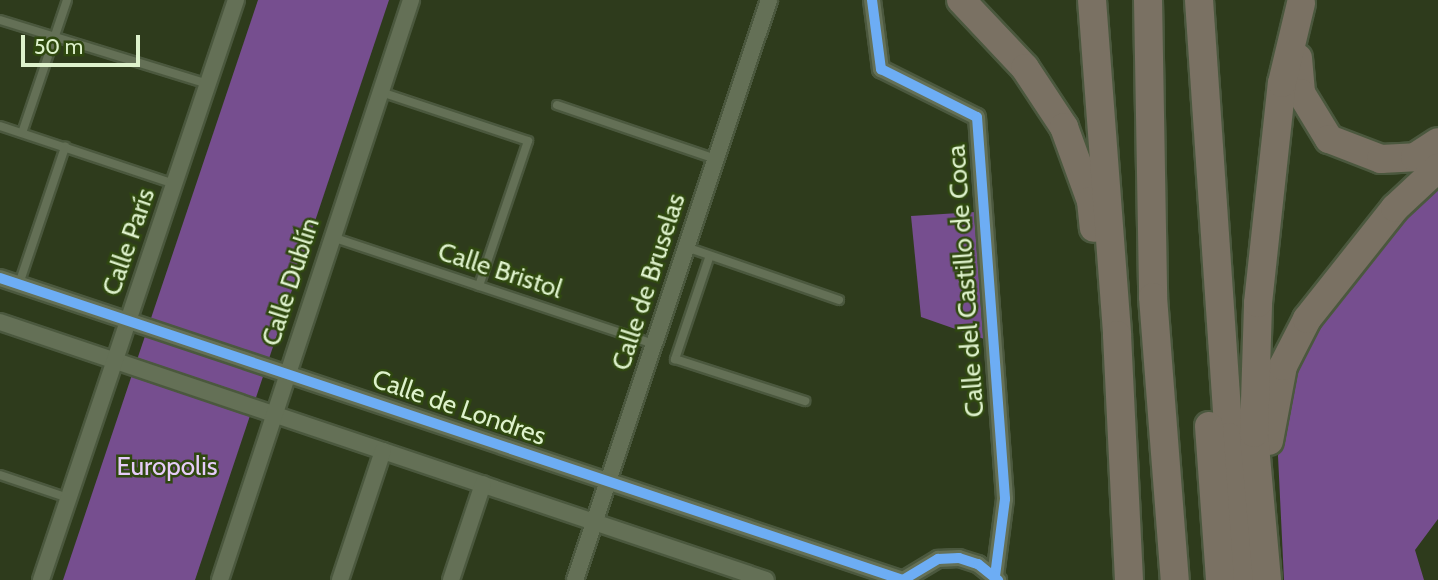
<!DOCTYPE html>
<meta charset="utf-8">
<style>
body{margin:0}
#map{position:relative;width:1438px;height:580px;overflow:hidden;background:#2e3b1c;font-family:Cabin,sans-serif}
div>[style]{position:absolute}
.green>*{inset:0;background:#764e8f}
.roads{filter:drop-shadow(2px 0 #4b583e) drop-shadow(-2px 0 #4b583e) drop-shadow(0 2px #4b583e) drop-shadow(0 -2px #4b583e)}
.lane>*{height:8px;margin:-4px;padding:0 4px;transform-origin:4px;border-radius:4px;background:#647056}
.street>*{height:16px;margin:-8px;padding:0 8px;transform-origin:8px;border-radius:8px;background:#647056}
.highway>*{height:28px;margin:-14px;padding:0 14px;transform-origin:14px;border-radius:14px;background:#7a7163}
.cycleway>*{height:10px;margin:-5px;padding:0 5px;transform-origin:5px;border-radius:5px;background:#6dadf4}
span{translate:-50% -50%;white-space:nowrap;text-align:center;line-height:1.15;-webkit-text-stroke:5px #2f480f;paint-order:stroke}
.street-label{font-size:26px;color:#def2cc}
.park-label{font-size:26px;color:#e6ccf9}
.scale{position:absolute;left:21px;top:35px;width:119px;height:32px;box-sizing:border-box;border:4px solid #def2cc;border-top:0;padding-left:9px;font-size:21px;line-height:24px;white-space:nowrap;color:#def2cc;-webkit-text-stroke:5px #2f480f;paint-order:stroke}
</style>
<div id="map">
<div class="green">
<div style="clip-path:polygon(258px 0,389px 0,195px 580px,63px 580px)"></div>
<div style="clip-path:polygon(1438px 168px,1438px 519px,1415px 550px,1424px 580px,1284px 580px,1278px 456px,1293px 347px)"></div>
<div style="clip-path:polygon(975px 212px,987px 340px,921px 317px,911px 216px)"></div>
</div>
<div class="roads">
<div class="lane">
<div style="left:0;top:20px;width:218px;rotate:17.1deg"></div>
<div style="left:381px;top:92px;width:155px;rotate:18.4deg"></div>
<div style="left:528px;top:141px;width:153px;rotate:108.7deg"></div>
<div style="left:557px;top:105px;width:168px;rotate:18.8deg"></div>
<div style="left:0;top:126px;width:183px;rotate:18.4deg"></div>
<div style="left:22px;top:133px;width:140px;rotate:-71.3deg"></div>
<div style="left:332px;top:237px;width:339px;rotate:18.4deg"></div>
<div style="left:686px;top:247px;width:162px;rotate:19.1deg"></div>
<div style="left:709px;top:258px;width:107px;rotate:108.6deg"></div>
<div style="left:675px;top:359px;width:137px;rotate:17.9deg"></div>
<div style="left:19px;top:284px;width:145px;rotate:-71.4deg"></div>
<div style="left:0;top:475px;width:72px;rotate:18.7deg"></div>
</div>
<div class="street">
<div style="left:872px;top:0;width:70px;rotate:82.6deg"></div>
<div style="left:881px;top:69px;width:107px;rotate:26.6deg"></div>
<div style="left:977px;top:117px;width:383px;rotate:85.8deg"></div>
<div style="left:1005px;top:499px;width:78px;rotate:97.4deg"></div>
<div style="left:0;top:278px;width:952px;rotate:18.49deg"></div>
<div style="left:0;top:322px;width:808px;rotate:18.61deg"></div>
<div style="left:41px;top:580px;width:612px;rotate:-71.42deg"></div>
<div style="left:220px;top:580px;width:611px;rotate:-71.77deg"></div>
<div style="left:340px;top:580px;width:136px;rotate:-71.6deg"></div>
<div style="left:451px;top:580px;width:101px;rotate:-71.6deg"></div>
<div style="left:575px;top:580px;width:612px;rotate:-71.51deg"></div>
<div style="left:903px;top:580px;width:41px;rotate:-31deg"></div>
<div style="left:938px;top:559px;width:21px;rotate:-3deg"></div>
<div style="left:959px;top:558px;width:20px;rotate:18deg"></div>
<div style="left:978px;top:564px;width:26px;rotate:39deg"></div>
</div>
<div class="highway">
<div style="left:961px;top:0;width:93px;rotate:46.7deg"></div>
<div style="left:1025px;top:68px;width:71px;rotate:56.5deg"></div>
<div style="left:1064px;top:127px;width:79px;rotate:70deg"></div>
<div style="left:1091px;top:201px;width:27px;rotate:84deg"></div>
<div style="left:1092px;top:0;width:336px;rotate:85.7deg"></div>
<div style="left:1117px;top:335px;width:245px;rotate:87.2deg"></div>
<div style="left:1148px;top:0;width:297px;rotate:89deg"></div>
<div style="left:1153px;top:297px;width:284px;rotate:85.6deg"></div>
<div style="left:1199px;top:0;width:438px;rotate:86.1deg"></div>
<div style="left:1229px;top:437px;width:144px;rotate:84deg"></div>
<div style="left:1298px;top:58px;width:35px;rotate:85deg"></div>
<div style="left:1301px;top:93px;width:54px;rotate:58.7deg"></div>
<div style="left:1329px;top:139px;width:56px;rotate:21deg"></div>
<div style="left:1381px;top:159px;width:34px;rotate:-3deg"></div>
<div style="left:1415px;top:157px;width:27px;rotate:-33deg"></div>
<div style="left:1209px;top:426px;width:154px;rotate:85.9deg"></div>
<div style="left:1269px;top:441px;width:76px;rotate:-79.4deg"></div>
<div style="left:1283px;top:366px;width:53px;rotate:-62.9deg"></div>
<div style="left:1307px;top:319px;width:142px;rotate:-51.6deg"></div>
<div style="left:1395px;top:208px;width:59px;rotate:-42.9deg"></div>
<div style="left:1267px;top:580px;width:148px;rotate:-95.1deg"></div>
<div style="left:1254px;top:433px;width:130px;rotate:-88.2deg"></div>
<div style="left:1258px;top:303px;width:221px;rotate:-83.8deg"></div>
<div style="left:1282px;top:83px;width:82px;rotate:-76.6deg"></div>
</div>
</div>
<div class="cycleway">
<div style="left:872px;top:0;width:70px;rotate:82.6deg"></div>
<div style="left:881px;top:69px;width:107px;rotate:26.6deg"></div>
<div style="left:977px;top:117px;width:383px;rotate:85.8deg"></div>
<div style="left:1005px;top:499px;width:78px;rotate:97.4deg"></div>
<div style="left:0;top:278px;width:952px;rotate:18.49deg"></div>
<div style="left:903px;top:580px;width:41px;rotate:-31deg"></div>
<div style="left:938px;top:559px;width:21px;rotate:-3deg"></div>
<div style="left:959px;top:558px;width:20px;rotate:18deg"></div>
<div style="left:978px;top:564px;width:26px;rotate:39deg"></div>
</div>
<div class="street-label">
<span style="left:129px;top:242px;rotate:-71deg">Calle París</span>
<span style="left:500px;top:271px;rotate:18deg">Calle Bristol</span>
<span style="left:966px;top:281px;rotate:-94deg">Calle del Castillo de Coca</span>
<span style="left:291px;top:282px;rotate:-72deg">Calle Dublín</span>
<span style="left:649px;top:282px;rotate:-72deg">Calle de Bruselas</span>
<span style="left:459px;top:408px;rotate:19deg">Calle de Londres</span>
</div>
<div class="park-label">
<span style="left:167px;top:467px">Europolis</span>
</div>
<div class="scale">50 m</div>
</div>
